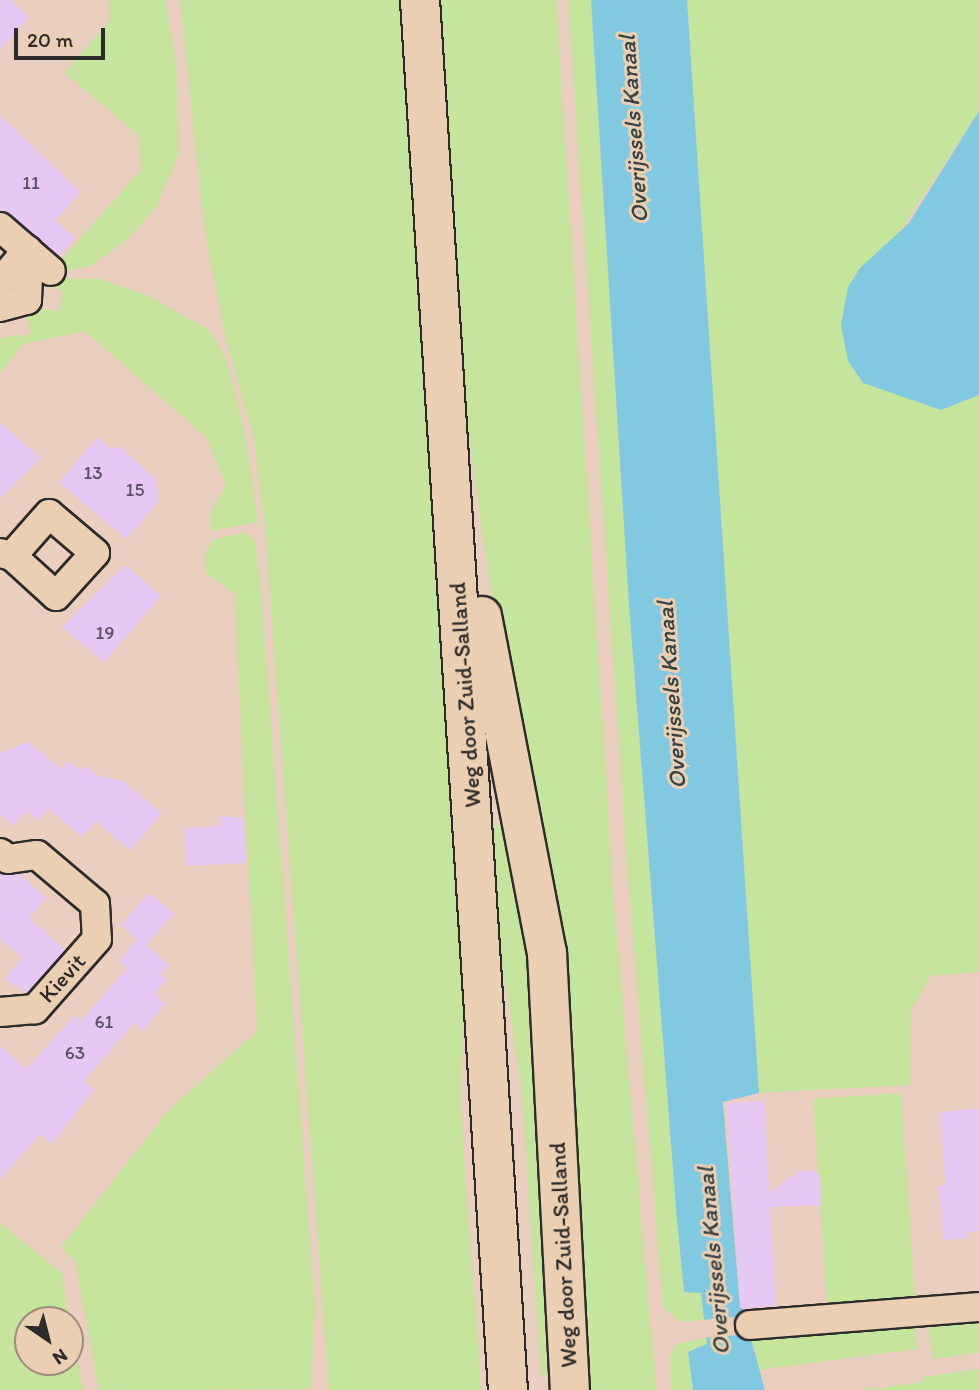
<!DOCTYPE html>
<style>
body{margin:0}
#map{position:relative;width:979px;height:1390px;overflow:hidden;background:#eacebf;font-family:Itim,sans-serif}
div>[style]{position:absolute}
.green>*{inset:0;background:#c5e49c}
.water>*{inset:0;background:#80c9e1}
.pier>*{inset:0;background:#eacebf}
.building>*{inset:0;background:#e6c8f5}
.roads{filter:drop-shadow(2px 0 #2b2b2b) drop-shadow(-2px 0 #2b2b2b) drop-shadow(0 2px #2b2b2b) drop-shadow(0 -2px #2b2b2b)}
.minor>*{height:28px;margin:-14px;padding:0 14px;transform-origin:14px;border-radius:14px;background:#ebcfb2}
.primary>*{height:38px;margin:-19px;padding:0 19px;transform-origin:19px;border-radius:19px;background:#ebcfb2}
span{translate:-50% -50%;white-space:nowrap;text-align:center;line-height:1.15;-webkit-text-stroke:6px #ebcfb2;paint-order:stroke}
.number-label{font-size:19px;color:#5a525e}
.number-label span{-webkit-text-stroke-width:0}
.street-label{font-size:23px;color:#2b2b2b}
.water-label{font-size:24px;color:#384346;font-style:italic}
.north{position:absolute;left:14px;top:1306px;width:70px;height:70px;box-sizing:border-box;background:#ebcfb2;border:2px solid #9e8d7c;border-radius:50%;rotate:145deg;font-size:19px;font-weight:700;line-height:28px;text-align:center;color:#2b2b2b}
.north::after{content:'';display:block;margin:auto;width:24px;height:32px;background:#2b2b2b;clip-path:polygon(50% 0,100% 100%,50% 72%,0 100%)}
.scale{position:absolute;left:14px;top:28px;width:91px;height:32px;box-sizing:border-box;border:4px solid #2b2b2b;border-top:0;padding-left:9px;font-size:21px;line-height:24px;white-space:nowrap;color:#2b2b2b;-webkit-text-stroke:5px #ebcfb2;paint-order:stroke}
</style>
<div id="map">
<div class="green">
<div style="clip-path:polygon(109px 0,165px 0,177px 70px,179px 153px,156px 208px,129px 238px,90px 267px,62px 271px,55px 267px,141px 170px,138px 135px,65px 73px,110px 20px)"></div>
<div style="clip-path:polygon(180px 0,403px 0,465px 969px,460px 1099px,481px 1390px,329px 1390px,265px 526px,254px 438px,225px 336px,204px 227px)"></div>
<div style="clip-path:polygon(439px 0,556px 0,614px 904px,656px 1390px,590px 1390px,562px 943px,494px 614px,466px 417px)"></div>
<div style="clip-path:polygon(568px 0,591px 0,629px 605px,677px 1220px,684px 1291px,701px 1293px,705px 1319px,694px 1321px,679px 1321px,663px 1307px,627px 863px)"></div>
<div style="clip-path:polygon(687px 0,979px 0,979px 111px,897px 235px,941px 410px,979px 395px,979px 972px,930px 976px,911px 1011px,910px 1085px,759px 1093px)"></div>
<div style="clip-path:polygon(57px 278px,101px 279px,149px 296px,209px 330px,227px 361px,246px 439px,258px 522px,211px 531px,211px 512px,226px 486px,208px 439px,85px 331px,24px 344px,0 373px,0 338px,31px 334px,25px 313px,37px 308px,60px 311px,62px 290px,55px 289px)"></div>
<div style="clip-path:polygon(246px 532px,255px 541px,260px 578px,315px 1308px,311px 1389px,99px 1390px,75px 1261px,61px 1247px,168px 1111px,257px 1031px,234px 593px,205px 573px,205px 553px,213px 540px)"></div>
<div style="clip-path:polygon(511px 823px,530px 948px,558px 1374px,541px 1375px,521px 1084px,502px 963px,491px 826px)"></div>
<div style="clip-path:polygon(901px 1093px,915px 1297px,827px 1304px,813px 1099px)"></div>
<div style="clip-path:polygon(0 1223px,61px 1272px,70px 1320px,28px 1320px,28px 1362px,70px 1362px,70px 1320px,83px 1390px,0 1390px)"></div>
<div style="clip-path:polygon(979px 1319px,979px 1353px,933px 1359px,928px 1323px)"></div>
<div style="clip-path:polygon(914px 1324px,918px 1349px,759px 1370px,755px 1348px,747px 1339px,747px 1335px)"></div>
<div style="clip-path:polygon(707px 1338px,707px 1345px,688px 1352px,693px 1390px,671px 1390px,670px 1357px,676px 1344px)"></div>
<div style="clip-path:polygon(979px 1369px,979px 1390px,861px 1390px,922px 1382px,923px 1377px)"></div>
</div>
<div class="water">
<div style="clip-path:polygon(591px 0,687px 0,759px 1093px,723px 1102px,739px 1295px,765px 1390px,693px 1390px,688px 1352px,707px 1344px,701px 1293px,684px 1292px,677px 1220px,629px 605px)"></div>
<div style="clip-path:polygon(979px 111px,979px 395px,941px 410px,863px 383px,848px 361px,841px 325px,848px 287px,860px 268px,909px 223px)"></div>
</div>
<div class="pier">
<div style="clip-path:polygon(747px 1316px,751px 1334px,703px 1338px,702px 1320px)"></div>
</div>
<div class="building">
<div style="clip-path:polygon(0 0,10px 0,29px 17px,0 50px)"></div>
<div style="clip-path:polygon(0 115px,80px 192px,55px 221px,75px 238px,59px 256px,0 209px)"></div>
<div style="clip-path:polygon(0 423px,41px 458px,0 498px)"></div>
<div style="clip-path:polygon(98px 437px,110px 448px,119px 447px,155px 478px,158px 502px,126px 539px,59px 482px)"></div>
<div style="clip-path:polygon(125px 565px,161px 596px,104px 662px,62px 627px)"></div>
<div style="clip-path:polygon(28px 742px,61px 769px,68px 761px,81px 771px,85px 766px,96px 775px,122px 781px,162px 813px,130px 850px,96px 821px,82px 837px,48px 808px,38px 821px,27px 811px,13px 826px,0 815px,0 753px)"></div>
<div style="clip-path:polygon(220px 816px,243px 818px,246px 863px,187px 866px,185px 828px,221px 826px)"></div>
<div style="clip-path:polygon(0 873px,19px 874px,46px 898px,29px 918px,65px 950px,27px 993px,4px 979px,23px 958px,0 939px)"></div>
<div style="clip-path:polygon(149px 893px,174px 914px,146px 945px,169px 965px,161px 974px,167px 979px,154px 994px,165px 1004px,143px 1031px,134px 1023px,84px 1081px,94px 1090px,52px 1144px,41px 1134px,0 1179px,0 1046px,27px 1069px,75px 1015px,81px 1021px,127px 968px,119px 961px,137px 939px,121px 925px)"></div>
<div style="clip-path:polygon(764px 1101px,769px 1192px,801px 1170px,812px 1170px,820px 1175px,821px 1205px,770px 1207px,776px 1306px,740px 1308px,727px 1103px)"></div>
<div style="clip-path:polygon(979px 1109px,979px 1231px,968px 1232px,969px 1238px,943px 1240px,939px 1186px,946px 1185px,939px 1112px)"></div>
</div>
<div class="roads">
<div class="minor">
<div style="left:0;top:227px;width:67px;rotate:40.8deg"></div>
<div style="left:0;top:283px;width:43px;rotate:-50.7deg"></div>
<div style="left:0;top:307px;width:28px;rotate:-15deg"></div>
<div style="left:27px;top:300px;width:48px;rotate:-87.6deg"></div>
<div style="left:0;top:553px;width:12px;rotate:14deg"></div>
<div style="left:12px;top:556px;width:59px;rotate:42.3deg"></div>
<div style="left:56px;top:596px;width:58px;rotate:-47.8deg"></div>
<div style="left:95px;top:553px;width:60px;rotate:-139.7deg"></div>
<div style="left:49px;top:514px;width:56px;rotate:131.4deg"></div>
<div style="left:0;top:853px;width:10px;rotate:37deg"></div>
<div style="left:8px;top:859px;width:29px;rotate:-8deg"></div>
<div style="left:37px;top:855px;width:76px;rotate:40.2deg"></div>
<div style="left:95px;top:904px;width:35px;rotate:87deg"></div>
<div style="left:97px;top:939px;width:94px;rotate:131.5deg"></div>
<div style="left:35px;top:1009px;width:35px;rotate:175deg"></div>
<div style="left:750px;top:1325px;width:230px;rotate:-4.5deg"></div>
</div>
<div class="primary">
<div style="left:420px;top:0;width:1393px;rotate:86.38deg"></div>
<div style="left:482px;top:616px;width:343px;rotate:79.1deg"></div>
<div style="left:547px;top:953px;width:438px;rotate:87deg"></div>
</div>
</div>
<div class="number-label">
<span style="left:31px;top:183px">11</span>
<span style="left:93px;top:473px">13</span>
<span style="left:135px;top:490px">15</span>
<span style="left:105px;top:633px">19</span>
<span style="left:104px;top:1022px">61</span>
<span style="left:75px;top:1053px">63</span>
</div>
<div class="street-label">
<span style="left:465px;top:695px;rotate:-94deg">Weg door Zuid-Salland</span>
<span style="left:62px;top:978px;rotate:-48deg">Kievit</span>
<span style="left:563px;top:1255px;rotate:-93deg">Weg door Zuid-Salland</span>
</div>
<div class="water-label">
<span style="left:633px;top:129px;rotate:-94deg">Overijssels Kanaal</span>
<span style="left:671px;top:695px;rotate:-94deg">Overijssels Kanaal</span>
<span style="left:713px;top:1261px;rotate:-95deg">Overijssels Kanaal</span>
</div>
<div class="north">N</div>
<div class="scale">20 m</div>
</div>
